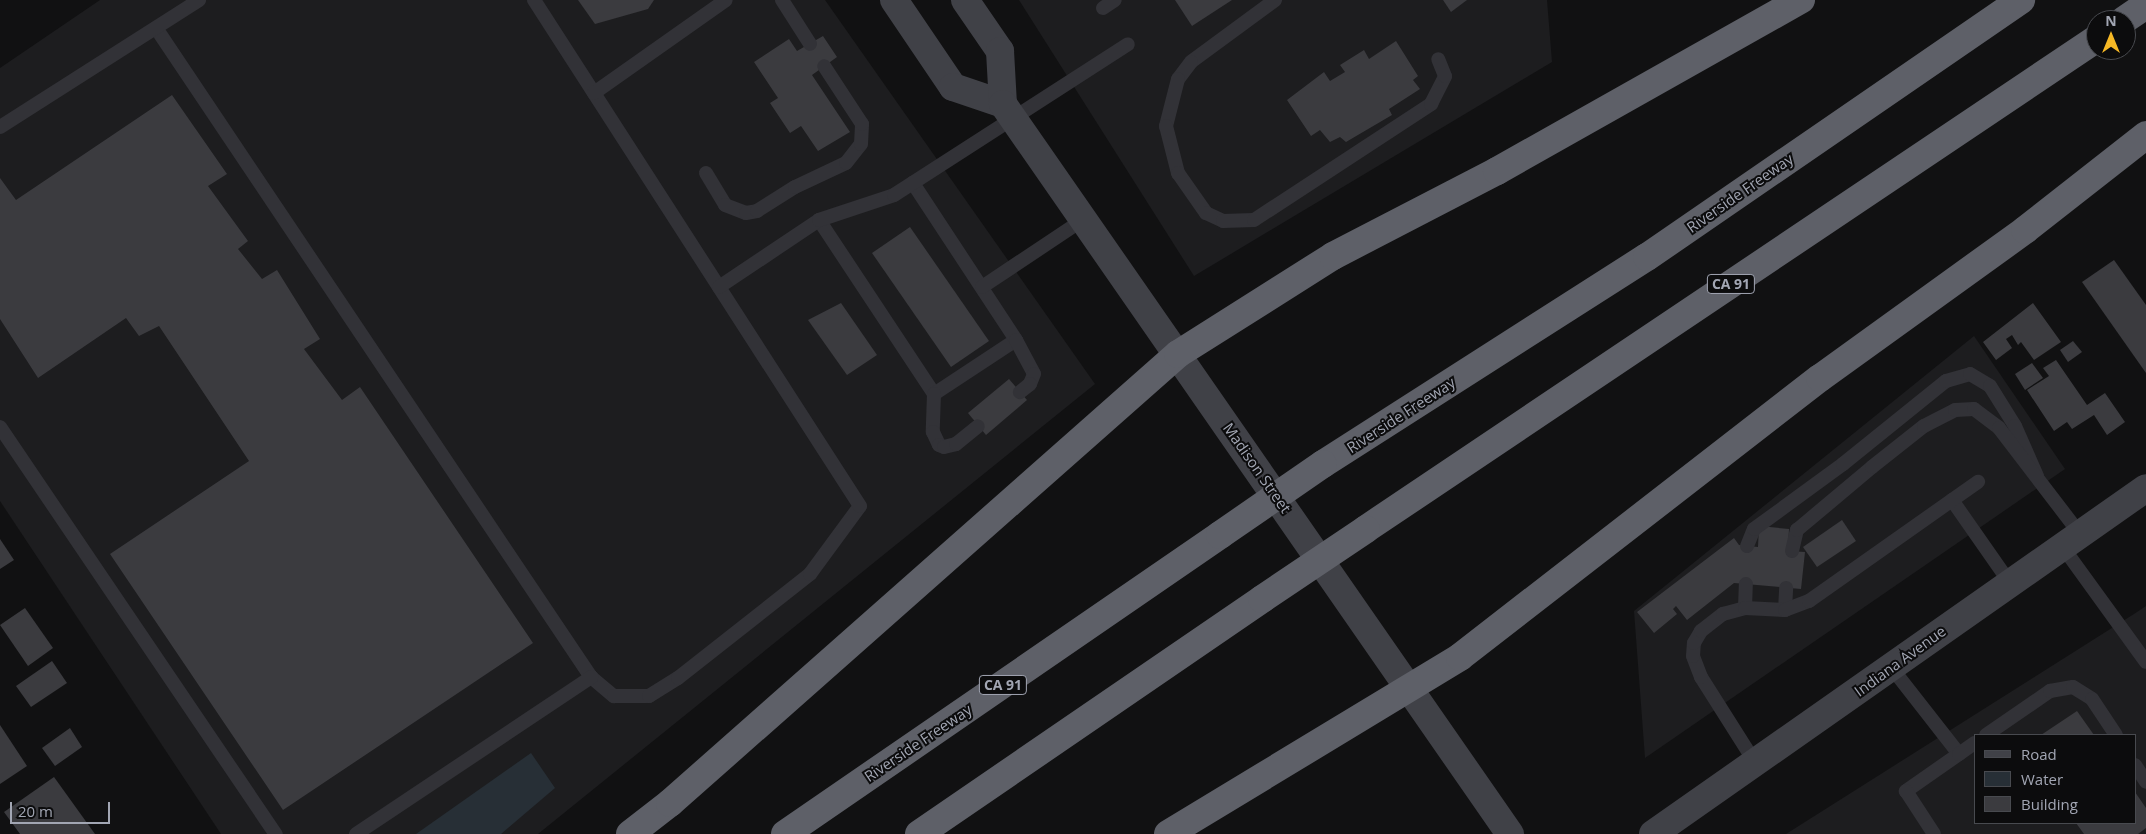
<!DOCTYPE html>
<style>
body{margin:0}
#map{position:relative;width:2146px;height:834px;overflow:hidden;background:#111112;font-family:"Open Sans",sans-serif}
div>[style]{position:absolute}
.built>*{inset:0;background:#1d1d1f}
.water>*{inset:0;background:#272f36}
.building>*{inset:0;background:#3b3b3f}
.lane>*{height:14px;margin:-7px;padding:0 7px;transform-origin:7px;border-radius:7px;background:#323237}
.secondary>*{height:28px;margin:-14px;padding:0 14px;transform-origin:14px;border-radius:14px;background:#404147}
.highway>*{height:28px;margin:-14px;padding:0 14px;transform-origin:14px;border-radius:14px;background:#5e6068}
.highway-bridge>*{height:28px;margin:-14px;padding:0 14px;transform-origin:14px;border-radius:14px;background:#5e6068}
span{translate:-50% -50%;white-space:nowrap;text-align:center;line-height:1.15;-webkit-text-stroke:4px #0c0c0d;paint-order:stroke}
.shield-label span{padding:1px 4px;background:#0c0c0d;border:1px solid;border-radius:4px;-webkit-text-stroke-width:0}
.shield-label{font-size:14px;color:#a2a6b3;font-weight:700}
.street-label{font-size:15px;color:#a2a6b3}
.legend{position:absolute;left:1974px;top:734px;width:162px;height:90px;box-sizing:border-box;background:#0c0c0d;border:1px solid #484a4f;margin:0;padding:6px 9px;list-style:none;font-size:15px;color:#a2a6b3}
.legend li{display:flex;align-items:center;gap:10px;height:25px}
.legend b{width:25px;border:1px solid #484a4f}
.north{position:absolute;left:2086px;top:10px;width:50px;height:50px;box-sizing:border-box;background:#0c0c0d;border:1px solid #484a4f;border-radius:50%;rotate:0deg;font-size:14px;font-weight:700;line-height:20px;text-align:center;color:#a2a6b3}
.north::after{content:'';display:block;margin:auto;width:18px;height:22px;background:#f6b825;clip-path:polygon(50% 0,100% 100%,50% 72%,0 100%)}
.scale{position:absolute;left:10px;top:802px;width:100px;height:22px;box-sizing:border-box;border:2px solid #a2a6b3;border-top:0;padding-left:6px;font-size:15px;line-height:18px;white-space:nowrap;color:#a2a6b3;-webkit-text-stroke:4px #0c0c0d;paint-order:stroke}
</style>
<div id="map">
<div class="built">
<div style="clip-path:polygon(100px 0,825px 0,1095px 384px,538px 834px,221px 834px,0 501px,0 68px)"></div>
<div style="clip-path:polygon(1019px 0,1547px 0,1552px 62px,1194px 276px)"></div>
<div style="clip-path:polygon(1974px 336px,2065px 469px,1645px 758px,1634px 611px)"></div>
<div style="clip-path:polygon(evenodd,2146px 606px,2146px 834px,1786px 834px,2134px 614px,2146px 606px,1975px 735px,2135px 735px,2135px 823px,1975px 823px,1975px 735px)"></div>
</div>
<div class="water">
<div style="clip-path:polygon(531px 753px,555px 788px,501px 834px,416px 834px)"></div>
</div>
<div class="building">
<div style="clip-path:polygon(578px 0,654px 0,648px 9px,595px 24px)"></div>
<div style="clip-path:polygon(1175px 0,1232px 0,1192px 26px)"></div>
<div style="clip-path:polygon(1443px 0,1467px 0,1451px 12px)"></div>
<div style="clip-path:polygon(823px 36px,837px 57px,812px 75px,850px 132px,818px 151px,801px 126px,790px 133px,770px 103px,778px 98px,754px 62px,789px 39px,797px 51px)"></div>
<div style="clip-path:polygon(1396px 41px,1418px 76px,1413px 80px,1420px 89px,1389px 109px,1392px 115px,1346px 142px,1340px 137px,1330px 142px,1320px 130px,1311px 136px,1287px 100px,1324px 72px,1330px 81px,1345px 72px,1340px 65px,1364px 50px,1369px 59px)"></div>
<div style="clip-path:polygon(172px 95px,227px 174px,208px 186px,248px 241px,238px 249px,262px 279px,277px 270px,320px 339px,304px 349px,342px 400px,360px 387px,533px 643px,283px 810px,110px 554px,249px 461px,159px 326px,139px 336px,126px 318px,38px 378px,0 319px,0 178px,16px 200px)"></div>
<div style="clip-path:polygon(910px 227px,989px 341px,951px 367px,872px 253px)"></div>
<div style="clip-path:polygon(2114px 260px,2146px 305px,2146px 373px,2082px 282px)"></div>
<div style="clip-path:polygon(841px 303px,877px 355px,847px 375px,808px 320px)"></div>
<div style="clip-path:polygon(2033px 303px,2061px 342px,2034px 360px,2021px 342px,2018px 345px,2012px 335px,2006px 339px,2012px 348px,1996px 360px,1983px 342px)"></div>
<div style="clip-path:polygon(2073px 341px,2082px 352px,2068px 362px,2060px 350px)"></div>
<div style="clip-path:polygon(2056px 360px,2087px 405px,2105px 393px,2125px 422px,2107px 435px,2094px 415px,2072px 429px,2067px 422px,2054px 431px,2027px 390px,2049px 376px,2043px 368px)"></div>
<div style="clip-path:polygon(2032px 363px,2043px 378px,2025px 390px,2015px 374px)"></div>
<div style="clip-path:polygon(1009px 379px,1027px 400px,986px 435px,968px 413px)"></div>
<div style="clip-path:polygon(1842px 520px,1856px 541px,1817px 567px,1803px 547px)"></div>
<div style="clip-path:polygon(1759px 526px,1789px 529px,1788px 551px,1805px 552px,1801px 589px,1734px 583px,1687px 620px,1676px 606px,1673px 609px,1677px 614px,1654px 633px,1637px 612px,1734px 538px,1739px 545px,1758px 547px)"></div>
<div style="clip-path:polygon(0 539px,14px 560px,0 569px)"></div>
<div style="clip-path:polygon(25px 608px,53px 648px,28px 666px,0 625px)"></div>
<div style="clip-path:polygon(52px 661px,67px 683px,31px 707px,16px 686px)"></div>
<div style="clip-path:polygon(2077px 711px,2094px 735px,2041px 735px)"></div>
<div style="clip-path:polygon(0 725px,27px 766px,0 784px)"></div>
<div style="clip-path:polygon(70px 728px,82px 747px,55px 766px,42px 748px)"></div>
<div style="clip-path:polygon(54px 777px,95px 834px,20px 834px,4px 812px)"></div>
<div style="clip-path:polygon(2135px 792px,2146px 808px,2146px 828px,2138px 834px,2084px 834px,2076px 823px,2135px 823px)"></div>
</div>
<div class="lane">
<div style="left:782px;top:0;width:52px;rotate:57.5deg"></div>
<div style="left:1275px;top:0;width:104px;rotate:143.6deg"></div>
<div style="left:1191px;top:62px;width:21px;rotate:127deg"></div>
<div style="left:1178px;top:79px;width:49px;rotate:104.3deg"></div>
<div style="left:1166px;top:126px;width:49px;rotate:75.7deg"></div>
<div style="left:1178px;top:173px;width:49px;rotate:55deg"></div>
<div style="left:1206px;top:213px;width:19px;rotate:25deg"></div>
<div style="left:1223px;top:221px;width:31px;rotate:-2deg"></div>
<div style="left:1254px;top:220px;width:212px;rotate:-33.2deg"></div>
<div style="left:1431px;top:104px;width:31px;rotate:-63deg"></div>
<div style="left:1445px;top:76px;width:18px;rotate:-112deg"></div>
<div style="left:1103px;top:8px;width:14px;rotate:-34deg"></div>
<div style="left:156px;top:28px;width:781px;rotate:56.17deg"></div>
<div style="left:591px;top:677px;width:30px;rotate:40deg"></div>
<div style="left:614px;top:696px;width:35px"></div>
<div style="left:649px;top:696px;width:34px;rotate:-32deg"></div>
<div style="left:678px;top:678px;width:168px;rotate:-38.2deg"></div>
<div style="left:810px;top:574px;width:84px;rotate:-53.7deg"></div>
<div style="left:860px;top:506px;width:602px;rotate:-122.79deg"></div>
<div style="left:594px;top:93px;width:161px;rotate:-35.2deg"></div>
<div style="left:0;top:127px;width:236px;rotate:-32.5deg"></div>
<div style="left:706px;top:173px;width:37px;rotate:59deg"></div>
<div style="left:725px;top:205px;width:22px;rotate:21deg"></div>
<div style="left:746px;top:213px;width:11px;rotate:-10deg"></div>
<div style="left:757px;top:211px;width:45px;rotate:-32.3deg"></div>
<div style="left:795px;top:187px;width:56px;rotate:-25.2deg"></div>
<div style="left:846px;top:163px;width:24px;rotate:-52deg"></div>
<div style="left:861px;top:144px;width:20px;rotate:-87deg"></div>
<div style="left:862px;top:124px;width:69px;rotate:-123.2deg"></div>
<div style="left:819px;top:220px;width:209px;rotate:56.5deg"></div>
<div style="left:934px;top:394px;width:98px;rotate:-33.4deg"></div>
<div style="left:1016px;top:340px;width:188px;rotate:-123.3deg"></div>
<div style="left:719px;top:287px;width:120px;rotate:-33.8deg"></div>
<div style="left:819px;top:220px;width:79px;rotate:-18.4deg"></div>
<div style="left:894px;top:195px;width:278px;rotate:-32.8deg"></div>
<div style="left:982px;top:287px;width:123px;rotate:-33.7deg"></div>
<div style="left:1016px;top:340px;width:38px;rotate:62deg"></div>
<div style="left:1034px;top:374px;width:11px;rotate:112deg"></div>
<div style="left:1030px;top:384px;width:13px;rotate:141deg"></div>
<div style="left:934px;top:394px;width:38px;rotate:92deg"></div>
<div style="left:933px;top:432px;width:14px;rotate:65deg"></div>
<div style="left:939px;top:445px;width:5px;rotate:22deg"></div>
<div style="left:944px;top:447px;width:12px;rotate:-14deg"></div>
<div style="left:956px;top:444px;width:28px;rotate:-39deg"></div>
<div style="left:0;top:427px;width:492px;rotate:55.9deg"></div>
<div style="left:1952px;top:500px;width:101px;rotate:55.1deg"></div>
<div style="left:1747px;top:546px;width:18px;rotate:-68deg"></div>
<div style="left:1754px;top:529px;width:110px;rotate:-36.1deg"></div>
<div style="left:1843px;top:464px;width:132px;rotate:-38.9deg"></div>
<div style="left:1946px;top:381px;width:25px;rotate:-16deg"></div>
<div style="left:1970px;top:374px;width:23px;rotate:31deg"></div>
<div style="left:1990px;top:386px;width:47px;rotate:58deg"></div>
<div style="left:2015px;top:426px;width:55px;rotate:66.3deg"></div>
<div style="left:2062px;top:546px;width:143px;rotate:54.1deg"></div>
<div style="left:1792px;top:551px;width:22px;rotate:-77deg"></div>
<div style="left:1797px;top:530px;width:98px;rotate:-40deg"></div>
<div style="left:1872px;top:467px;width:66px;rotate:-38.3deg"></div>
<div style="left:1924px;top:426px;width:35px;rotate:-27deg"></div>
<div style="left:1955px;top:410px;width:19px;rotate:-3deg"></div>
<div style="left:1974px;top:409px;width:31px;rotate:37deg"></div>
<div style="left:1999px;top:428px;width:133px;rotate:52.6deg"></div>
<div style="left:1745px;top:608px;width:24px;rotate:-88deg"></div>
<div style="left:1785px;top:610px;width:22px;rotate:-87deg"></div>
<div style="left:1891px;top:667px;width:110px;rotate:52deg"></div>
<div style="left:1959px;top:754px;width:65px;rotate:145.1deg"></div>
<div style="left:1906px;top:791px;width:51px;rotate:56.9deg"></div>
<div style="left:1986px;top:735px;width:78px;rotate:-34.5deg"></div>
<div style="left:2050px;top:691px;width:23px;rotate:-10deg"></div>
<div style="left:2073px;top:687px;width:22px;rotate:32deg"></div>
<div style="left:2092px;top:699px;width:43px;rotate:56.3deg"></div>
<div style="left:1959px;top:754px;width:19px;rotate:-35deg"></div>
<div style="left:1756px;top:764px;width:103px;rotate:-122.3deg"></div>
<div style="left:1701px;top:677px;width:22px;rotate:-111deg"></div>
<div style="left:1693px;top:656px;width:13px;rotate:-86deg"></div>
<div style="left:1694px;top:643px;width:14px;rotate:-60deg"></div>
<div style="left:1701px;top:631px;width:28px;rotate:-38deg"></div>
<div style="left:1723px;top:614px;width:23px;rotate:-15deg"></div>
<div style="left:1745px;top:608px;width:40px;rotate:2.9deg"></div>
<div style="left:1785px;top:610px;width:26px;rotate:-21deg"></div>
<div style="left:1809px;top:601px;width:207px;rotate:-35.2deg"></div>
<div style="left:2135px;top:765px;width:20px;rotate:57deg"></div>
<div style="left:356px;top:834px;width:283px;rotate:-33.7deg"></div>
</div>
<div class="secondary">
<div style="left:894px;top:0;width:105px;rotate:55.9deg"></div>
<div style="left:953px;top:87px;width:53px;rotate:18.8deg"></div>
<div style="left:965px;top:0;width:62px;rotate:55.5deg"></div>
<div style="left:1000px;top:51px;width:53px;rotate:86.8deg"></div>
<div style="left:1003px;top:104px;width:889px;rotate:55.22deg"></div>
<div style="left:1653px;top:834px;width:602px;rotate:-35.06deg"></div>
</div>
<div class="highway">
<div style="left:2124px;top:20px;width:27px;rotate:-34deg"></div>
<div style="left:1323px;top:464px;width:384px;rotate:-32.6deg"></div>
<div style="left:1647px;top:257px;width:454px;rotate:-34.5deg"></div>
<div style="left:1366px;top:529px;width:879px;rotate:-33.87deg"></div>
<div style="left:630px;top:834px;width:51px;rotate:-37.8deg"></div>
<div style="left:670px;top:803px;width:678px;rotate:-41.47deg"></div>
<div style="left:1178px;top:354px;width:183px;rotate:-32.3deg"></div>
<div style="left:1333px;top:256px;width:185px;rotate:-27.4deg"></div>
<div style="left:1497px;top:171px;width:349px;rotate:-29.4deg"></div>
<div style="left:785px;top:834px;width:528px;rotate:-34.5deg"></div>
<div style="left:919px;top:834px;width:416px;rotate:-34.4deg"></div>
<div style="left:1168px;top:834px;width:341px;rotate:-31.2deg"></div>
<div style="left:1460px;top:657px;width:455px;rotate:-37.8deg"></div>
<div style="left:1820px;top:378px;width:253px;rotate:-35.8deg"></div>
<div style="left:2025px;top:230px;width:154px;rotate:-38.1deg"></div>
</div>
<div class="highway-bridge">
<div style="left:1220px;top:535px;width:125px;rotate:-34.6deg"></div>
<div style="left:1262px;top:599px;width:125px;rotate:-33.9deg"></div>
</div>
<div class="shield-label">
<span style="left:1731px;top:284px">CA 91</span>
<span style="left:1003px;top:685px">CA 91</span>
</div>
<div class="street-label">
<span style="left:1740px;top:193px;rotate:-35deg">Riverside Freeway</span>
<span style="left:1401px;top:415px;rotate:-33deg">Riverside Freeway</span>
<span style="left:1257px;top:468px;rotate:55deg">Madison Street</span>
<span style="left:1900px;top:661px;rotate:-36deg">Indiana Avenue</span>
<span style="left:918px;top:743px;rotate:-34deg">Riverside Freeway</span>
</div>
<ul class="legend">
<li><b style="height:6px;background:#404147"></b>Road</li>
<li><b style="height:14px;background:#272f36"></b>Water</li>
<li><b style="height:14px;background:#3b3b3f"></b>Building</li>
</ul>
<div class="north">N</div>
<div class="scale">20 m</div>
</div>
